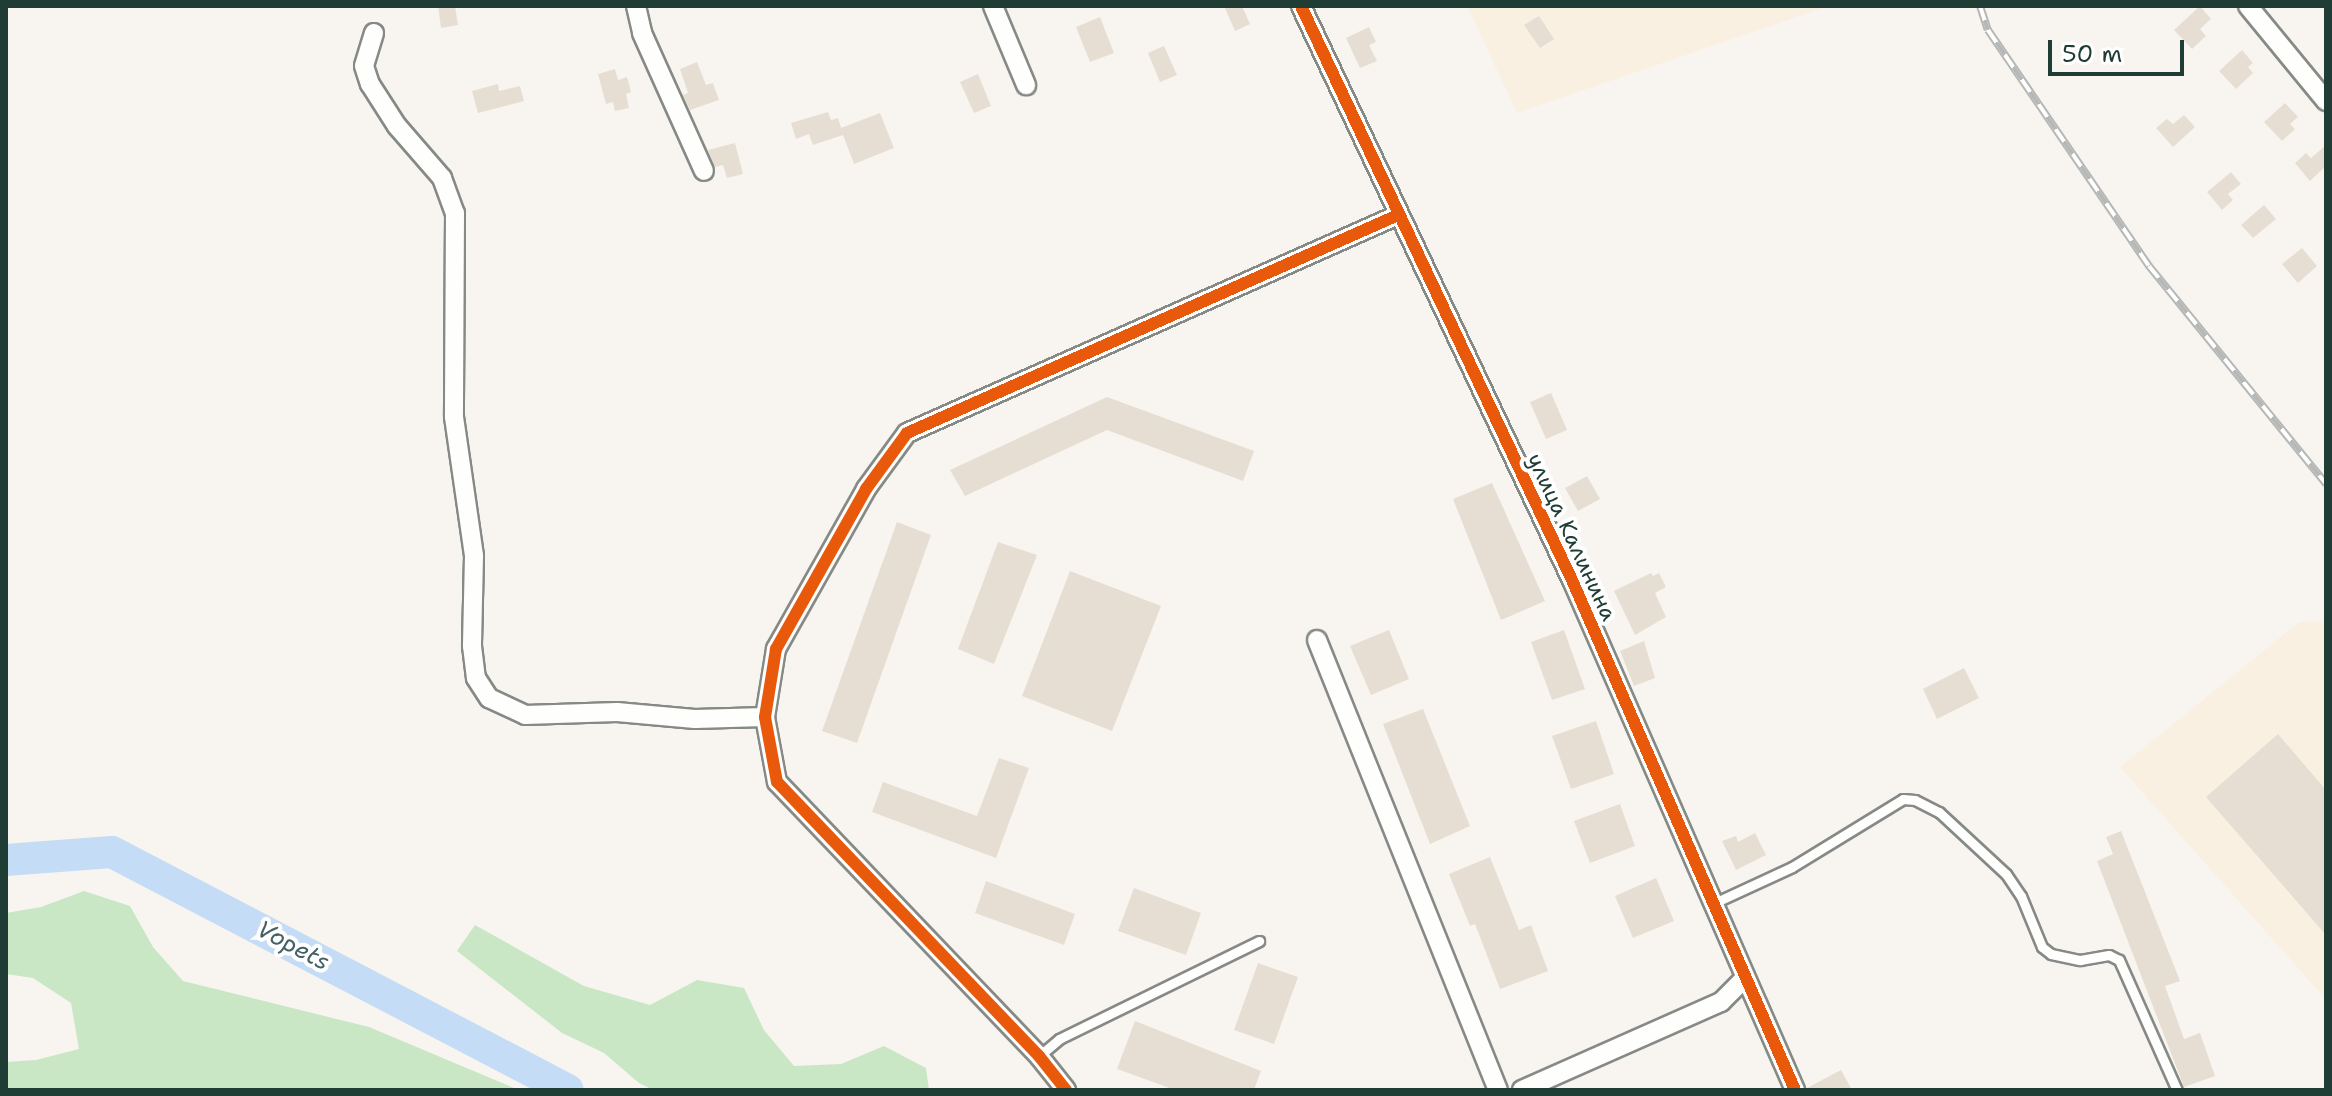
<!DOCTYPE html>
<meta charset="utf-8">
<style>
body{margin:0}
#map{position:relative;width:2332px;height:1096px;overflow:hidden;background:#f8f5f0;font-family:"Shantell Sans",sans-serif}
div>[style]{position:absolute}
.built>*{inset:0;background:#f9f0e2}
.green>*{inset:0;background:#c9e7c5}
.river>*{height:32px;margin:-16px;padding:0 16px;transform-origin:16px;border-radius:16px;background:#c4dcf5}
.building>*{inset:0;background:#e6ded3}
.roads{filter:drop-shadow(2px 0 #868a86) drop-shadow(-2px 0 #868a86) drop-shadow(0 2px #868a86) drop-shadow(0 -2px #868a86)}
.lane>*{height:9px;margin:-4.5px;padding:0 4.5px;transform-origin:4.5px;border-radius:4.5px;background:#fefefd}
.street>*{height:18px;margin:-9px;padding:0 9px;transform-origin:9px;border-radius:9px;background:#fefefd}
.rail>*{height:8px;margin-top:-4px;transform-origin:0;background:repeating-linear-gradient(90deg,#fff 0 15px,#b5b8b6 0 30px);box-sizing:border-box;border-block:2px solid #b5b8b6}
.cycleway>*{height:12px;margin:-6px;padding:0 6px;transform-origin:6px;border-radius:6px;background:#e8590c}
span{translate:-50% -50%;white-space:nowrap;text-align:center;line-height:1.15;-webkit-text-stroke:8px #fff;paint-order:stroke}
.street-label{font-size:22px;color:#1f3d34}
.water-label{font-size:24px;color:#436265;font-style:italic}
.frame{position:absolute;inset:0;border:8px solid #1f3d34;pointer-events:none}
.scale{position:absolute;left:2048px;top:40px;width:136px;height:36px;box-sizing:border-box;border:4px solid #1f3d34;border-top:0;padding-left:10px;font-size:24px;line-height:28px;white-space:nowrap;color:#1f3d34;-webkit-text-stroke:6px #fff;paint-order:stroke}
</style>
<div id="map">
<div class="built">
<div style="clip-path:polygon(1467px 6px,1829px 6px,1517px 113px)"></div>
<div style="clip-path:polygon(2326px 621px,2326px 1000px,2120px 767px,2299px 622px)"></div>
</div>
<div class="green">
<div style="clip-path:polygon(84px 891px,130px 906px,153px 947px,183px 981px,369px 1027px,519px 1090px,6px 1090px,6px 1062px,36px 1060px,79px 1049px,71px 1003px,33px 978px,6px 974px,6px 913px,41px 907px)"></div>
<div style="clip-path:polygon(475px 925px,584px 986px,650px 1005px,697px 980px,744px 988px,764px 1030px,794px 1066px,841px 1064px,884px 1046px,926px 1068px,929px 1090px,653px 1090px,639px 1083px,604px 1053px,562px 1033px,457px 951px)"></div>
</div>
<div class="river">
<div style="left:6px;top:860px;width:106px;rotate:-4.3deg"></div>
<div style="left:112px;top:852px;width:514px;rotate:27.56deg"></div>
</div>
<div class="building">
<div style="clip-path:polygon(438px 6px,455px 6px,458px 25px,441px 28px)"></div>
<div style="clip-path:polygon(1224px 6px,1242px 6px,1250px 24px,1235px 31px)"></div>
<div style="clip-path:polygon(2200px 6px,2211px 19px,2200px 29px,2206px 36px,2192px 49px,2174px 30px)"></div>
<div style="clip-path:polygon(1539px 16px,1554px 39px,1540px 48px,1524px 25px)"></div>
<div style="clip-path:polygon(1100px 17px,1114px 53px,1090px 62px,1076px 27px)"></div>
<div style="clip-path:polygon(1369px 27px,1376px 42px,1369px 45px,1377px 61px,1360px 68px,1346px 38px)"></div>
<div style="clip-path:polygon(1164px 46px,1177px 75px,1160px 82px,1148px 53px)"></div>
<div style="clip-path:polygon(2242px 50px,2253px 63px,2248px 67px,2253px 73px,2236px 89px,2219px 71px)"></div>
<div style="clip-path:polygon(697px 62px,706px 85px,713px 83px,719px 100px,690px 110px,683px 95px,688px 93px,680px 69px)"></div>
<div style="clip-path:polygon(615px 69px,618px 80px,627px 77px,631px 92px,626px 94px,629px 108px,615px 111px,613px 102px,606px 104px,598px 74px)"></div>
<div style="clip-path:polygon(978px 74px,991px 106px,974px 113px,960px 82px)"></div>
<div style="clip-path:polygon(498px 84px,499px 91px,520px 86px,524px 101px,478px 113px,472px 91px)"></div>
<div style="clip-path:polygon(2285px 103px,2298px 117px,2290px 124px,2295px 129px,2282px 141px,2264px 122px)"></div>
<div style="clip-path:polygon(828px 112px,831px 120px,838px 118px,841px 128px,880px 113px,894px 148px,854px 164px,843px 135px,813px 145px,809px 134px,796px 139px,791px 123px)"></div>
<div style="clip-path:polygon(2184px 115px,2195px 127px,2173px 147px,2156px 128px,2167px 119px,2173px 124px)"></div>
<div style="clip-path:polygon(735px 143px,743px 174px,727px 178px,723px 165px,715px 167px,708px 150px)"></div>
<div style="clip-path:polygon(2326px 145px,2326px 166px,2310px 181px,2295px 163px,2306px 153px,2311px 158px)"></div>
<div style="clip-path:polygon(2231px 172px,2241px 184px,2228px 194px,2233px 200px,2222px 210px,2207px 192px)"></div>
<div style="clip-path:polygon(2264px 205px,2276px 219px,2253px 238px,2241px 225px)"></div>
<div style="clip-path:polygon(2302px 248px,2317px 266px,2298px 283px,2282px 264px)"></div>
<div style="clip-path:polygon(1551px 393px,1567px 430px,1546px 439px,1530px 402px)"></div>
<div style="clip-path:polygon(1107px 397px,1254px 451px,1243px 481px,1107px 430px,965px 496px,950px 470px)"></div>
<div style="clip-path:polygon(1587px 476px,1600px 499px,1578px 511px,1565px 488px)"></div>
<div style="clip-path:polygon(1492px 483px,1545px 601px,1501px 620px,1453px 499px)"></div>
<div style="clip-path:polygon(897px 522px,931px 535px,857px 743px,822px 731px)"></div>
<div style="clip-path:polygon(998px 542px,1037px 555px,994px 664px,958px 649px)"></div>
<div style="clip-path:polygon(1070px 571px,1161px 606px,1112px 731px,1022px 696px)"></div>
<div style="clip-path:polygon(1651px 573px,1653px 576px,1659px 573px,1666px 587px,1655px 593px,1666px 617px,1635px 635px,1614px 591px)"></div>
<div style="clip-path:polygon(1389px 630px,1409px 679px,1371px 695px,1350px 646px)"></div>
<div style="clip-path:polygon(1564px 630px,1585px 689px,1552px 700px,1531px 642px)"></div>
<div style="clip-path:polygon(1644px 641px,1655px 678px,1634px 686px,1620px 651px)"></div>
<div style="clip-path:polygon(1964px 668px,1979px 698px,1937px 719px,1923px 689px)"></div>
<div style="clip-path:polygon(1423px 709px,1470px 826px,1430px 844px,1383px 724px)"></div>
<div style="clip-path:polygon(1596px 721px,1614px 774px,1571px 789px,1552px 736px)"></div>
<div style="clip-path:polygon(2278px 734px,2326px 790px,2326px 935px,2206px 797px)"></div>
<div style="clip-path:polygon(999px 758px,1029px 768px,996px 858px,872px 812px,883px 782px,977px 816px)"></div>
<div style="clip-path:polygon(1620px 804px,1635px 846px,1590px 863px,1574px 821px)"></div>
<div style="clip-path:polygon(2121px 831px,2180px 981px,2165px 986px,2184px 1039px,2200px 1033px,2215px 1076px,2184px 1087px,2097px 861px,2113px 854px,2106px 837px)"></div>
<div style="clip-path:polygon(1755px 833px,1766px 855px,1736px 870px,1722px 841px,1736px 836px,1738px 842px)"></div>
<div style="clip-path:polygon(1490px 857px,1519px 930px,1531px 925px,1548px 971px,1500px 989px,1475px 924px,1470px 926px,1449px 874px)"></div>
<div style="clip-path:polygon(1656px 878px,1674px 921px,1633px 938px,1615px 896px)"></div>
<div style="clip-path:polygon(986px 881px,1075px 914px,1064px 945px,975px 913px)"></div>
<div style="clip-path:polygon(1134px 888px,1201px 913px,1186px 955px,1118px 931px)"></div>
<div style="clip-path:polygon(1258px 963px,1298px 977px,1274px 1044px,1234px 1030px)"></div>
<div style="clip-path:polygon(1135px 1021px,1261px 1071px,1254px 1090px,1175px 1090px,1117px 1069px)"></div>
<div style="clip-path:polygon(1841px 1070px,1852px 1090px,1807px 1090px,1807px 1088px)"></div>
</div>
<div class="roads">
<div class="lane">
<div style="left:1712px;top:904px;width:88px;rotate:-24.8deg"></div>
<div style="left:1792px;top:867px;width:130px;rotate:-31.5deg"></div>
<div style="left:1903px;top:799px;width:12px;rotate:5deg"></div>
<div style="left:1915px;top:800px;width:27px;rotate:27deg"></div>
<div style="left:1939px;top:812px;width:91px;rotate:42.8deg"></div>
<div style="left:2006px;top:874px;width:27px;rotate:56deg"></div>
<div style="left:2021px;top:896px;width:55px;rotate:67.6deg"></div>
<div style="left:2042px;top:947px;width:11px;rotate:38deg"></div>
<div style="left:2051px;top:954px;width:30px;rotate:12deg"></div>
<div style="left:2080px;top:960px;width:29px;rotate:-10deg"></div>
<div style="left:2109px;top:955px;width:11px;rotate:27deg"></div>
<div style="left:2119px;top:960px;width:142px;rotate:66deg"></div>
<div style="left:1039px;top:1056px;width:26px;rotate:-40deg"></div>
<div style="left:1059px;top:1039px;width:223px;rotate:-26.1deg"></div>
</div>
<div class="street">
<div style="left:636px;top:6px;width:28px;rotate:77deg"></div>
<div style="left:642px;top:33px;width:151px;rotate:65.8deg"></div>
<div style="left:993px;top:6px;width:86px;rotate:67.3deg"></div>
<div style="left:1301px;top:6px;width:635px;rotate:64.73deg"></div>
<div style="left:1572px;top:580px;width:557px;rotate:66.38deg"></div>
<div style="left:2248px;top:6px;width:123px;rotate:50.6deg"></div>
<div style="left:374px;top:33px;width:34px;rotate:107deg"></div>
<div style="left:364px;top:66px;width:19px;rotate:72deg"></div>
<div style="left:370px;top:84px;width:50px;rotate:57.3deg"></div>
<div style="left:397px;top:126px;width:69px;rotate:49.1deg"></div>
<div style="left:442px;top:178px;width:37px;rotate:70deg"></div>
<div style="left:455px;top:213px;width:204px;rotate:90.3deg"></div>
<div style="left:454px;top:417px;width:140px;rotate:81.8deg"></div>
<div style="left:474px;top:556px;width:90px;rotate:91.3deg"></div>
<div style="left:472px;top:646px;width:32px;rotate:83deg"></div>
<div style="left:476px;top:678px;width:24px;rotate:57deg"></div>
<div style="left:489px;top:698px;width:40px;rotate:25deg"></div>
<div style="left:525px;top:715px;width:92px;rotate:-1.9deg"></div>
<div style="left:617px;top:712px;width:78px;rotate:5.1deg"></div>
<div style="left:695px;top:719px;width:70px;rotate:-1.6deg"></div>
<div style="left:1317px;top:640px;width:485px;rotate:68.1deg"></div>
<div style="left:1066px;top:1090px;width:43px;rotate:-128.5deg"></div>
<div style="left:1039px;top:1056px;width:379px;rotate:-133.7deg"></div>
<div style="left:777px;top:782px;width:66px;rotate:-100.5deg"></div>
<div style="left:765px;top:717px;width:69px;rotate:-80.8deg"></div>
<div style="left:776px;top:649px;width:184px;rotate:-60.6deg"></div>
<div style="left:866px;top:489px;width:69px;rotate:-53.8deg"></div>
<div style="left:907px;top:433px;width:537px;rotate:-23.94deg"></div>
<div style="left:1522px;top:1090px;width:218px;rotate:-23.9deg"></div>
<div style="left:1721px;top:1002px;width:34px;rotate:-45deg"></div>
</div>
</div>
<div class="rail">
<div style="left:1980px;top:6px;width:25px;rotate:72deg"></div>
<div style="left:1988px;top:30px;width:286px;rotate:55.7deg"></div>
<div style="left:2149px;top:266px;width:281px;rotate:50.9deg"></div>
</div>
<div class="cycleway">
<div style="left:1301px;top:6px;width:635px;rotate:64.73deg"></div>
<div style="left:1572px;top:580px;width:557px;rotate:66.38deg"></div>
<div style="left:1066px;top:1090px;width:43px;rotate:-128.5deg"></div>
<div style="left:1039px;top:1056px;width:379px;rotate:-133.7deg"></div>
<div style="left:777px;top:782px;width:66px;rotate:-100.5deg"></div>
<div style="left:765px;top:717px;width:69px;rotate:-80.8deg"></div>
<div style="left:776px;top:649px;width:184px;rotate:-60.6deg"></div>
<div style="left:866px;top:489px;width:69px;rotate:-53.8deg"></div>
<div style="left:907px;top:433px;width:537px;rotate:-23.94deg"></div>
</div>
<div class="street-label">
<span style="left:1572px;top:537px;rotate:65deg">улица Калинина</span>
</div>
<div class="water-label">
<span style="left:293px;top:946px;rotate:28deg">Vopets</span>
</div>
<div class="frame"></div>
<div class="scale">50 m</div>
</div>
